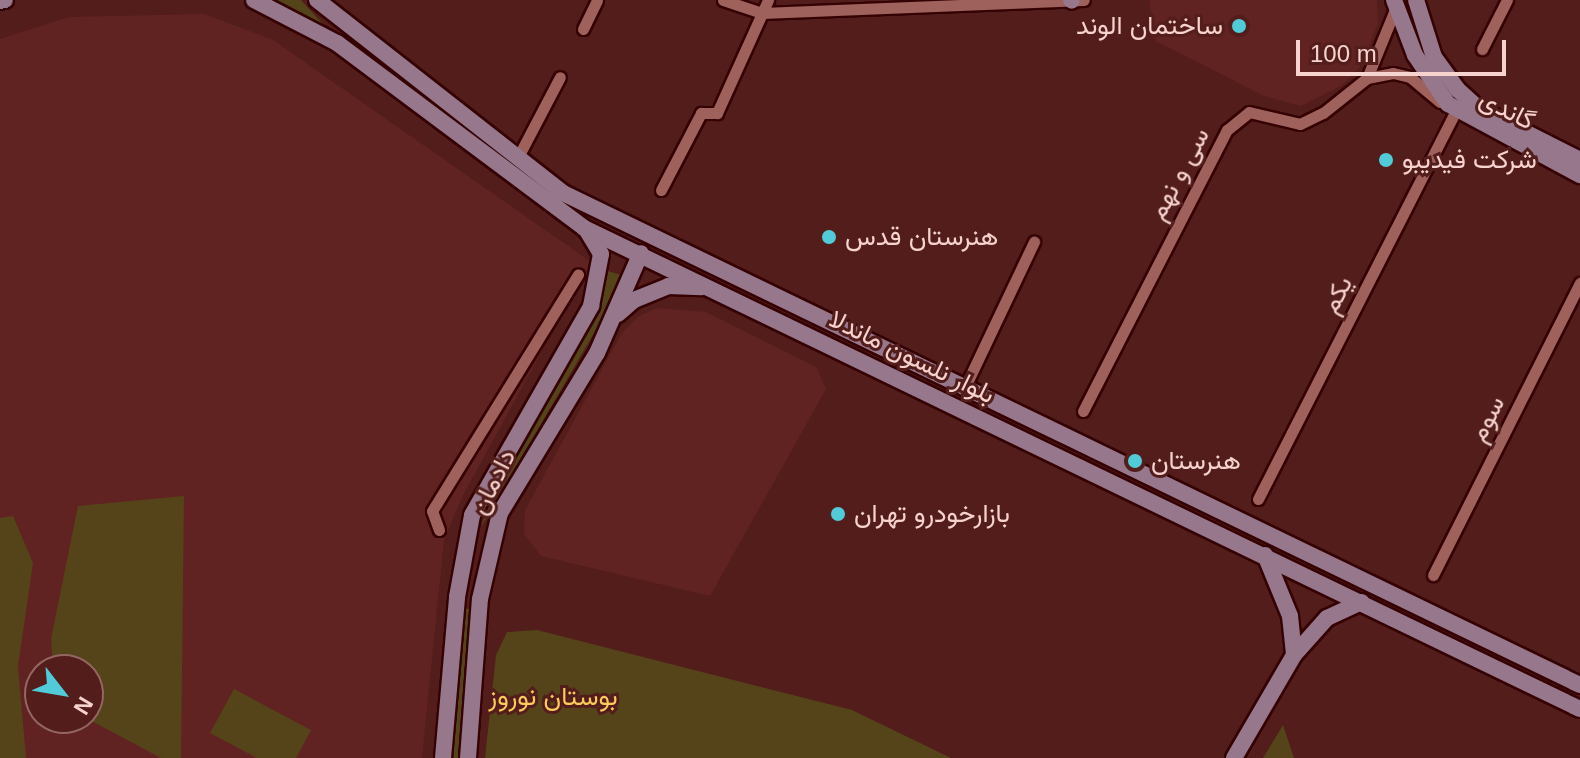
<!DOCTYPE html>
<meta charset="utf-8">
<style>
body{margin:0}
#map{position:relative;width:1580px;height:758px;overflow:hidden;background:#521d1b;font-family:Arial,Vazirmatn,sans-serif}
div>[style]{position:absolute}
.built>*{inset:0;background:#612321}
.green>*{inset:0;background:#55431a}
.roads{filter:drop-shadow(2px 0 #350204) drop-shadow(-2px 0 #350204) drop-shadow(0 2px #350204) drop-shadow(0 -2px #350204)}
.street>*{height:11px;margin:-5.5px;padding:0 5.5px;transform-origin:5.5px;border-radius:5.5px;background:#9e615c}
.secondary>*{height:16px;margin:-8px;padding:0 8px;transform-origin:8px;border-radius:8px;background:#96778b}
.dots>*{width:22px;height:22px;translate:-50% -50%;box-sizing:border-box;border:4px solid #521d1b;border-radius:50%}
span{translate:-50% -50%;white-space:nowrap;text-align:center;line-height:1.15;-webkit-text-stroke:6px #521d1b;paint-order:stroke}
.poi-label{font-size:26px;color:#f6d3cf}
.right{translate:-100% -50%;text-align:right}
.left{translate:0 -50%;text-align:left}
.street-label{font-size:26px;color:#f6d3cf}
.park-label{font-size:26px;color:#fbca5b}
.north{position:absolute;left:24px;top:654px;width:80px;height:80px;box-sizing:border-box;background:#521d1b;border:2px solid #946663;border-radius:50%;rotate:121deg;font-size:22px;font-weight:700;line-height:32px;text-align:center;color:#f6d3cf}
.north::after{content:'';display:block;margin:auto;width:28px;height:36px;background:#52cbd8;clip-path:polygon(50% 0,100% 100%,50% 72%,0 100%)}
.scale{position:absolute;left:1296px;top:40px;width:210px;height:36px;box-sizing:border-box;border:4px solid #f6d3cf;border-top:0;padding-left:10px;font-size:24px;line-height:28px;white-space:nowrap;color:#f6d3cf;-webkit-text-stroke:6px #521d1b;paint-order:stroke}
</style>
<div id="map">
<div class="built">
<div style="clip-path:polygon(1149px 0,1377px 0,1378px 24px,1362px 65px,1341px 86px,1301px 106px,1264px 96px,1156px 41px)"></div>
<div style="clip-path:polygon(evenodd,204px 14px,273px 40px,591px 262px,463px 495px,444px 540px,422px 758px,0 758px,0 39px,69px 17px,204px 14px,40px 670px,88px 670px,88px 718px,40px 718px,40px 670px)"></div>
<div style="clip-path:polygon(657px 308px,705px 312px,816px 367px,826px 389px,710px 596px,541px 556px,524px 534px,525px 510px,622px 333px,639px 316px)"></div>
</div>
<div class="green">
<div style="clip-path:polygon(273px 0,301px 0,322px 23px,318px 25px)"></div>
<div style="clip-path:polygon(608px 271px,624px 276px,615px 297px,481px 527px,494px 487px,594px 319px)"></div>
<div style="clip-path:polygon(184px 496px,181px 758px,161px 758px,86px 718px,88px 670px,53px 670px,51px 639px,78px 506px)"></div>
<div style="clip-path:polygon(13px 516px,33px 563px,18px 666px,26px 758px,0 758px,0 518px)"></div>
<div style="clip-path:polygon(464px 608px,469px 609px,466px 679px,458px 758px,453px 758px)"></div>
<div style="clip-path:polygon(537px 630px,852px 710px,951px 758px,485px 758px,496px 655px,507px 632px)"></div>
<div style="clip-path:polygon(234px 689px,311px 730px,296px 758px,257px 758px,210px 733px)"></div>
<div style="clip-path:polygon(1283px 725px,1294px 758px,1263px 758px)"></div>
</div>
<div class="roads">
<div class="street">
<div style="left:723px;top:0;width:41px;rotate:18.4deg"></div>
<div style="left:762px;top:13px;width:322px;rotate:-2.3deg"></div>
<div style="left:583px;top:29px;width:32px;rotate:-64deg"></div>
<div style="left:1482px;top:49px;width:55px;rotate:-63deg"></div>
<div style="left:1367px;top:78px;width:26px;rotate:-11deg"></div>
<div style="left:1393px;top:73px;width:17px;rotate:13deg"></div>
<div style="left:1410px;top:77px;width:39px;rotate:40deg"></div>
<div style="left:518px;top:157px;width:90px;rotate:-62.3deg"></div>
<div style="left:661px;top:190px;width:87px;rotate:-62.5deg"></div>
<div style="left:701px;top:113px;width:16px"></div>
<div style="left:717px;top:113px;width:124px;rotate:-65.7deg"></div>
<div style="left:965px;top:387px;width:161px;rotate:-64.6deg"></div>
<div style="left:1083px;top:411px;width:316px;rotate:-62.9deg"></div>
<div style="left:1227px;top:130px;width:28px;rotate:-39deg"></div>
<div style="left:1249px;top:112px;width:52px;rotate:13.2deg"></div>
<div style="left:1300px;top:124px;width:25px;rotate:-26deg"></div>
<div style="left:1323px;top:113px;width:56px;rotate:-38.5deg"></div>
<div style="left:1367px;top:78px;width:77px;rotate:-67.8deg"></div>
<div style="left:1258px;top:499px;width:436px;rotate:-63deg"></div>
<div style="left:439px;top:530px;width:20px;rotate:-110deg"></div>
<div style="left:432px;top:511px;width:278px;rotate:-58.3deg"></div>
<div style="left:1433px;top:575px;width:327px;rotate:-63.3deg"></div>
</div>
<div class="secondary">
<div style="left:254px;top:0;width:93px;rotate:27.4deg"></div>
<div style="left:337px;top:43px;width:309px;rotate:36.8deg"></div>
<div style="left:584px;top:228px;width:1106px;rotate:25.78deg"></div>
<div style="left:317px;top:0;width:313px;rotate:38.1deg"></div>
<div style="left:563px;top:193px;width:1130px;rotate:25.82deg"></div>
<div style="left:1071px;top:0;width:1px;rotate:45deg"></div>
<div style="left:1394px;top:0;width:59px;rotate:69.1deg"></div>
<div style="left:1415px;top:55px;width:59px;rotate:56deg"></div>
<div style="left:1448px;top:104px;width:150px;rotate:28.3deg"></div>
<div style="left:1416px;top:0;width:60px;rotate:72.5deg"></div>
<div style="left:1434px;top:57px;width:39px;rotate:54deg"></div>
<div style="left:1457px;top:89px;width:30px;rotate:42deg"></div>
<div style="left:1479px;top:109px;width:113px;rotate:26.8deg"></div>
<div style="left:0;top:1px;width:5px;rotate:-11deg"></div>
<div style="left:618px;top:314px;width:21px;rotate:-41deg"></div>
<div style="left:634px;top:300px;width:37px;rotate:-22deg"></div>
<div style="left:668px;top:286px;width:34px;rotate:2deg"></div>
<div style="left:1265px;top:555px;width:66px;rotate:67.7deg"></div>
<div style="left:1290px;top:616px;width:39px;rotate:84deg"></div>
<div style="left:443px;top:758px;width:162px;rotate:-85deg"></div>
<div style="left:457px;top:597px;width:83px;rotate:-79.6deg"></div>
<div style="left:472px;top:515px;width:241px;rotate:-60.3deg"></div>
<div style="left:591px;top:306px;width:53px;rotate:-79.1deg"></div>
<div style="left:601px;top:254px;width:27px;rotate:-121deg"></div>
<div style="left:468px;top:758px;width:159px;rotate:-85.7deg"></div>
<div style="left:480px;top:599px;width:88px;rotate:-76.9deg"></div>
<div style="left:500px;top:513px;width:187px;rotate:-58.8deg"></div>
<div style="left:597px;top:353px;width:109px;rotate:-66.3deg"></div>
<div style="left:1234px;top:758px;width:119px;rotate:-59.8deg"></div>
<div style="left:1294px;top:655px;width:50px;rotate:-48.3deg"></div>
<div style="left:1327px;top:618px;width:38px;rotate:-25deg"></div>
</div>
</div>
<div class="dots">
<div style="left:1239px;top:26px;background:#52cbd8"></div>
<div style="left:1386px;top:160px;background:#52cbd8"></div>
<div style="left:829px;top:237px;background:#52cbd8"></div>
<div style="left:1135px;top:461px;background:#52cbd8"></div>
<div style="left:838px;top:514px;background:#52cbd8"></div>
</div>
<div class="poi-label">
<span class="right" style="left:1223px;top:26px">ساختمان الوند</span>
<span class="left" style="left:1402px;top:160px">شرکت فیدیبو</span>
<span class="left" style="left:845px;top:237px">هنرستان قدس</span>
<span class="left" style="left:1151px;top:461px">هنرستان</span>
<span class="left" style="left:854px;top:514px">بازارخودرو تهران</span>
</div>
<div class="street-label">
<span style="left:1507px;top:110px;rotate:27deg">گاندی</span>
<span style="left:1179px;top:174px;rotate:-62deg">سی و نهم</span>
<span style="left:1337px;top:295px;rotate:-63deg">یکم</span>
<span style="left:912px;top:357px;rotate:26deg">بلوار نلسون ماندلا</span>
<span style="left:1487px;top:419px;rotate:-63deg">سوم</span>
<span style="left:493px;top:482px;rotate:-63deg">دادمان</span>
</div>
<div class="park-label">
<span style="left:553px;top:697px">بوستان نوروز</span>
</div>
<div class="north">N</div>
<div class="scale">100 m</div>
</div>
